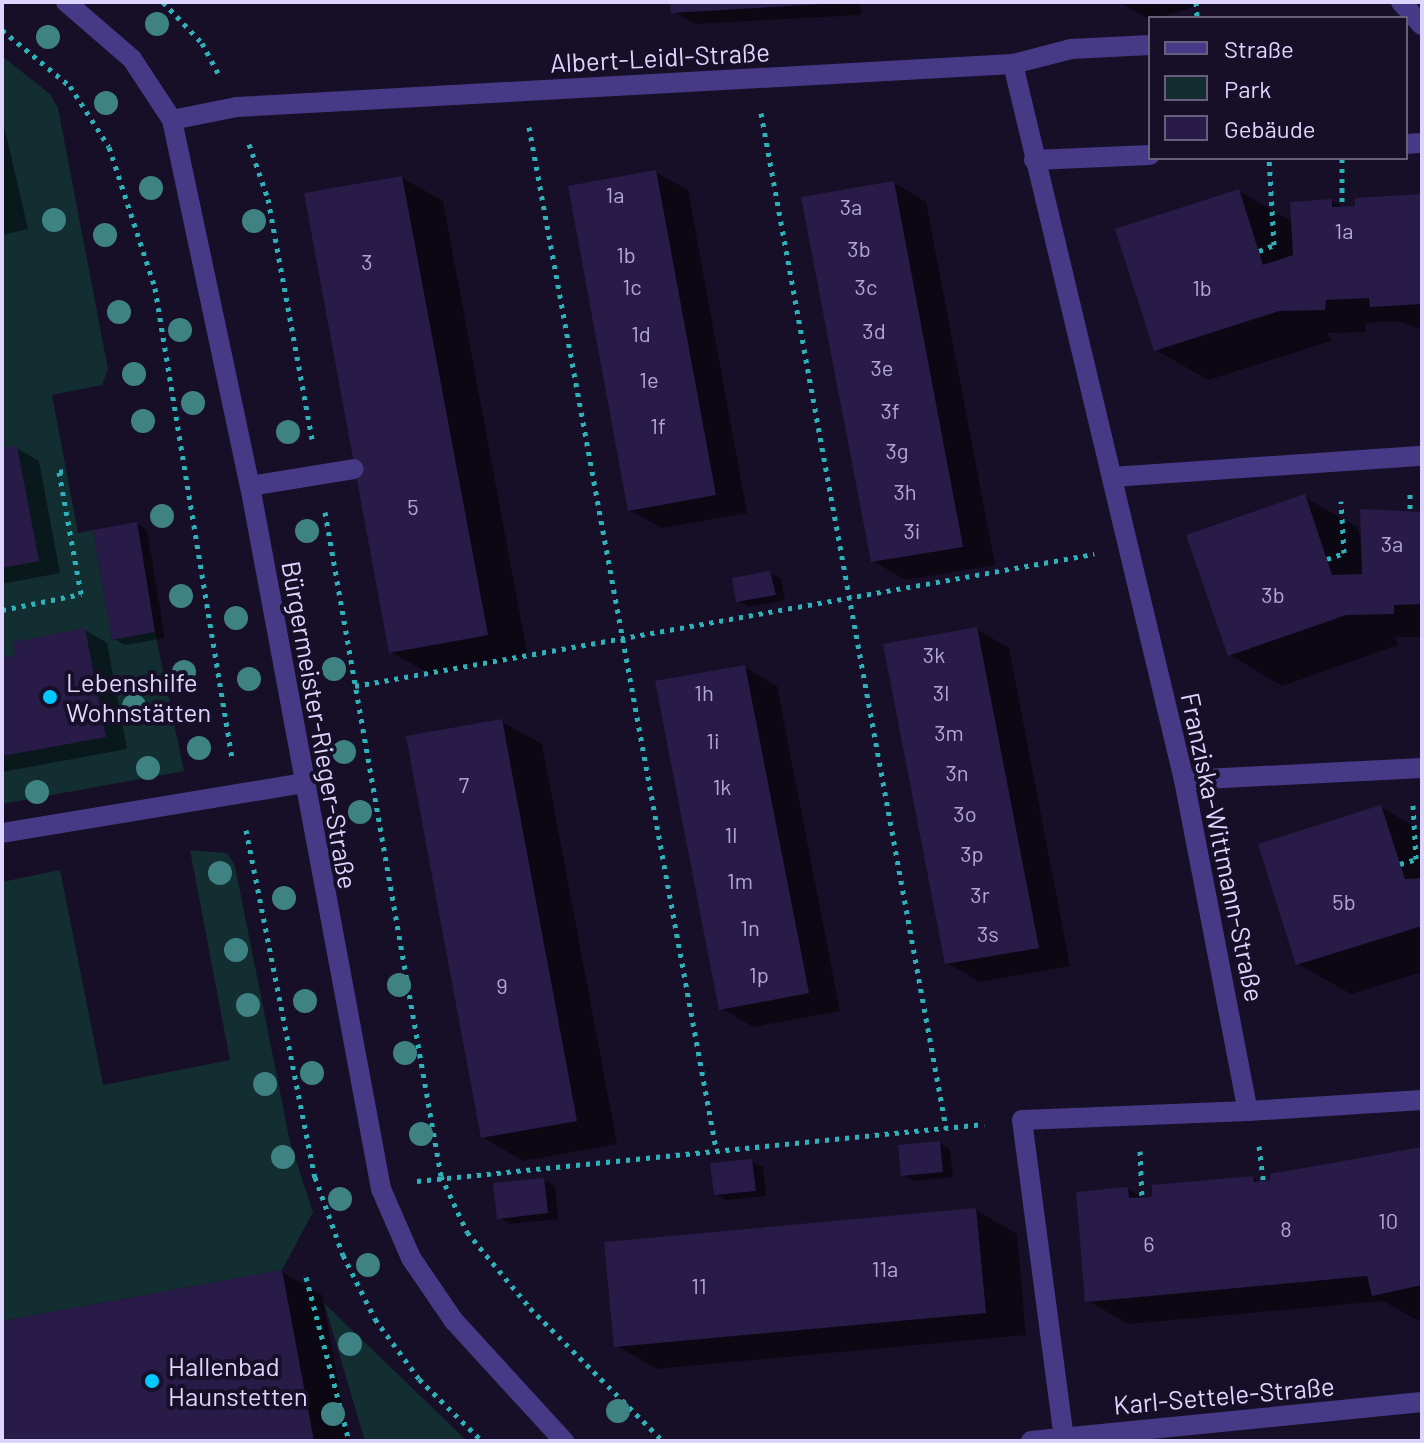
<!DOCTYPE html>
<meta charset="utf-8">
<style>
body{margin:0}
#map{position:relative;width:1424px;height:1443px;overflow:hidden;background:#160f27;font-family:Barlow,sans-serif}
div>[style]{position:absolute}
.green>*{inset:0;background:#122e31}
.shadow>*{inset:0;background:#0007}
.building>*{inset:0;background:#291b48}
.path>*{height:5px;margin-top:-2.5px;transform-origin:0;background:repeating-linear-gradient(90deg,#2fb1b9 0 4px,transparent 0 10px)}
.minor>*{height:20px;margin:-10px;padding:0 10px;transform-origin:10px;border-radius:10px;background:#463a86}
.trees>*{width:24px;height:24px;margin:-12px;border-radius:50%;background:#3e8283}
.dots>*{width:22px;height:22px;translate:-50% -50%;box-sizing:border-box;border:4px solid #160f27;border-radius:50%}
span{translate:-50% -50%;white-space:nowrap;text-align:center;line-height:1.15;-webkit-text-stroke:8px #160f27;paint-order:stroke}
.number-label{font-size:22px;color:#b1a6d1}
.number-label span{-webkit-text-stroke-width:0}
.street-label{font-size:26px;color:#ded5ff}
.poi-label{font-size:26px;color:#ded5ff}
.left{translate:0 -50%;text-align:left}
.frame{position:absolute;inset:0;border:4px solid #ded5ff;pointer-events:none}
.legend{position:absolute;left:1148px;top:16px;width:260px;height:144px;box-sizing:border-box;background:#160f27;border:2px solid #665e7d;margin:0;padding:10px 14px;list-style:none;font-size:24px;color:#ded5ff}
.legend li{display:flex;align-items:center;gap:16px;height:40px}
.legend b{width:40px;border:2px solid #665e7d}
</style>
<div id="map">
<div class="green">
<div style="clip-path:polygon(2px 56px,50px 94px,58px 108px,108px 369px,102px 385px,52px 395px,78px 533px,93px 530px,112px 640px,155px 632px,184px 771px,2px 804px)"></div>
<div style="clip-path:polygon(190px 850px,227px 853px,235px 866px,290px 1142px,313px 1212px,282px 1270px,2px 1321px,2px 882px,60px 870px,103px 1085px,230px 1060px)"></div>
<div style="clip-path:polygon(324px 1303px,467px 1441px,365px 1441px)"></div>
</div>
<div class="shadow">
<div style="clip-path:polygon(672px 2px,860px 2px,861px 15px,695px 24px,673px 11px)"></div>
<div style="clip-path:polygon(1119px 2px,1210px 2px,1150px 20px)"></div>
<div style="clip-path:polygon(2px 117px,28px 229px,2px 235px)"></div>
<div style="clip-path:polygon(655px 172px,688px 190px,747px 513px,662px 528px,629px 510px)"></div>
<div style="clip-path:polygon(402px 178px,443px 201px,528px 658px,432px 675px,391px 652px)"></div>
<div style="clip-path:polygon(894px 183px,926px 202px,995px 565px,905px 580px,873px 561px)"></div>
<div style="clip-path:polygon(1239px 191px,1293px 222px,1332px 201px,1345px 208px,1422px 195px,1422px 329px,1397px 321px,1366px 323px,1365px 332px,1328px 333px,1331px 341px,1208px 380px,1156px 350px)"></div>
<div style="clip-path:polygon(17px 448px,39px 461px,60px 573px,2px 584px,2px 450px)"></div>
<div style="clip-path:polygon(1304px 497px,1357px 527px,1362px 542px,1362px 511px,1422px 514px,1422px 637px,1395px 637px,1398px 645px,1282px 686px,1230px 655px)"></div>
<div style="clip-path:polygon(137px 524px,147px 530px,165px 638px,125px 645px,114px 639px)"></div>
<div style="clip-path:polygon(770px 573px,781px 579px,785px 600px,749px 607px,738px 600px)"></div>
<div style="clip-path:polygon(976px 629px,1009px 648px,1070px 966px,980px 982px,947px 963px)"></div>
<div style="clip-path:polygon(85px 630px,107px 643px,127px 749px,2px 772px,2px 660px)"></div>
<div style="clip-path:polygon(745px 667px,777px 686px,840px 1011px,753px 1027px,721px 1008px)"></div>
<div style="clip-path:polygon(501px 721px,542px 744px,617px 1144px,523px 1161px,482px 1137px)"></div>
<div style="clip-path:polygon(1381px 807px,1422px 831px,1422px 972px,1351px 994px,1298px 964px)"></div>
<div style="clip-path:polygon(940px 1143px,950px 1149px,953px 1177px,914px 1181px,903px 1175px)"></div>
<div style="clip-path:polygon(1422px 1149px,1422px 1323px,1383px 1301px,1128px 1324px,1087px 1300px,1128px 1189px,1145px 1199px,1252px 1178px,1262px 1183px)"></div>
<div style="clip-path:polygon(752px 1161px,763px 1167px,766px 1196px,726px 1200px,716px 1194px)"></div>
<div style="clip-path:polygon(544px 1180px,555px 1186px,558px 1219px,510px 1224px,499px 1217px)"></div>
<div style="clip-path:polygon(976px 1210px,1017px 1234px,1026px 1335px,656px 1369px,616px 1345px)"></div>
<div style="clip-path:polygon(282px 1272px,322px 1295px,349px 1441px,2px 1441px,2px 1323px)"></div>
</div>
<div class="building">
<div style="clip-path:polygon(670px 2px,823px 2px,823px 4px,671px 13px)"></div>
<div style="clip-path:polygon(656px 170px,716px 495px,628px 511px,568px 186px)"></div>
<div style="clip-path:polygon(402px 176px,488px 635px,389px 653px,304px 193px)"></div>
<div style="clip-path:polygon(894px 181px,963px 547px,871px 562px,801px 197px)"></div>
<div style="clip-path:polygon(1239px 189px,1263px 265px,1293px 255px,1290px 202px,1332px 199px,1332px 207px,1355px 206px,1355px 198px,1422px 194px,1422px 304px,1370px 307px,1369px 298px,1326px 300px,1325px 310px,1279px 311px,1154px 351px,1115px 229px)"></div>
<div style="clip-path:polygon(17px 446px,39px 561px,2px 568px,2px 448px)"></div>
<div style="clip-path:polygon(1305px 494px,1332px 575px,1362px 574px,1360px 509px,1422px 512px,1422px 604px,1394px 605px,1394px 614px,1346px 615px,1228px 656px,1186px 535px)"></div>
<div style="clip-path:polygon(137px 522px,155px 632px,112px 640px,93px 530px)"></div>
<div style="clip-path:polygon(770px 571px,776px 595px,736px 602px,732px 578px)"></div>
<div style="clip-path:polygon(977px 627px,1039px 948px,945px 964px,883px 644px)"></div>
<div style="clip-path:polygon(85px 628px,106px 737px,2px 756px,2px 658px,15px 655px,13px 642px)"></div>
<div style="clip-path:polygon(745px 665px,809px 993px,719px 1010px,655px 681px)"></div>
<div style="clip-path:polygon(502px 719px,577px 1121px,481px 1138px,406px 736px)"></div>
<div style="clip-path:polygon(1381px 805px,1405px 879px,1422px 878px,1422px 926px,1296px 965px,1258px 844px)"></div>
<div style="clip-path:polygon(940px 1141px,943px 1172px,901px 1176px,898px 1145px)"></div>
<div style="clip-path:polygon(1422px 1147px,1422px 1285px,1372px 1296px,1367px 1276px,1085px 1302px,1076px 1192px,1128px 1187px,1129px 1198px,1152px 1197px,1152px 1185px,1253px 1176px,1254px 1182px,1263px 1181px,1270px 1180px,1270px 1174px)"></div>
<div style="clip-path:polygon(752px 1159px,756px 1191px,714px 1195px,710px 1163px)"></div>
<div style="clip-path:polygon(544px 1178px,548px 1213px,497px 1219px,493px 1183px)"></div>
<div style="clip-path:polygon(976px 1208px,986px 1313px,614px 1347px,604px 1242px)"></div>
<div style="clip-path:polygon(282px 1270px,314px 1441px,2px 1441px,2px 1321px)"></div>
</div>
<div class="path">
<div style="left:163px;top:2px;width:57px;rotate:46.4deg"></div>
<div style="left:202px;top:43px;width:34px;rotate:62deg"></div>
<div style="left:1196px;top:2px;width:16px;rotate:86deg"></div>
<div style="left:2px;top:30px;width:88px;rotate:39.5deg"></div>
<div style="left:70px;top:86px;width:72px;rotate:57.4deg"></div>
<div style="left:109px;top:147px;width:148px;rotate:71.9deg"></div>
<div style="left:155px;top:288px;width:475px;rotate:80.7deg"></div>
<div style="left:761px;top:113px;width:1032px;rotate:79.67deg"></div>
<div style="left:529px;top:127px;width:1039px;rotate:79.63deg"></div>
<div style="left:249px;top:144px;width:58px;rotate:70.9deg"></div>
<div style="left:268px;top:199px;width:244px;rotate:79.6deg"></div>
<div style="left:1342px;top:158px;width:48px;rotate:90deg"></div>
<div style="left:1259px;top:251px;width:16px;rotate:-22deg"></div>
<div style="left:1274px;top:245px;width:87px;rotate:-93.3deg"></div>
<div style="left:1410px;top:494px;width:19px;rotate:90deg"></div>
<div style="left:325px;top:512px;width:674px;rotate:80.09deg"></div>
<div style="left:441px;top:1176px;width:62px;rotate:65.1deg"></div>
<div style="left:467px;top:1232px;width:99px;rotate:50.3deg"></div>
<div style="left:530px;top:1308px;width:188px;rotate:45deg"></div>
<div style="left:1327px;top:559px;width:18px;rotate:-19deg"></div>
<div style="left:1344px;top:553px;width:52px;rotate:-93.3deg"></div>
<div style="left:2px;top:610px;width:81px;rotate:-11.4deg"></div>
<div style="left:81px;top:594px;width:124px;rotate:-100.2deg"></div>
<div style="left:59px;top:472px;width:6px;rotate:-9deg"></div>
<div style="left:355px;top:686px;width:751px;rotate:-10.13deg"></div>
<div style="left:246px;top:830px;width:354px;rotate:78.8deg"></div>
<div style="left:315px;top:1177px;width:83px;rotate:70.3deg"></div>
<div style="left:343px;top:1255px;width:72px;rotate:63.4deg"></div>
<div style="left:375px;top:1319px;width:74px;rotate:53.7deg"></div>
<div style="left:419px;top:1379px;width:88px;rotate:44.5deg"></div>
<div style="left:1400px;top:864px;width:17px;rotate:-17deg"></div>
<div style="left:1416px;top:859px;width:54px;rotate:-93.2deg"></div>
<div style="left:1259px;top:1146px;width:35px;rotate:83deg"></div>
<div style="left:1140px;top:1151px;width:47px;rotate:87.6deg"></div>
<div style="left:417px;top:1181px;width:570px;rotate:-5.74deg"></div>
<div style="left:306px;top:1277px;width:170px;rotate:75.3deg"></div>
</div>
<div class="minor">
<div style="left:66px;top:2px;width:87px;rotate:40.8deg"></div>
<div style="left:132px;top:59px;width:73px;rotate:56.7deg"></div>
<div style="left:172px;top:120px;width:374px;rotate:78deg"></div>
<div style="left:250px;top:486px;width:715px;rotate:79.44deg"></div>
<div style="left:381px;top:1189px;width:75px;rotate:66.5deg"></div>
<div style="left:411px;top:1258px;width:76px;rotate:55.7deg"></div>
<div style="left:454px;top:1321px;width:163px;rotate:47.5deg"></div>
<div style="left:1401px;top:2px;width:31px;rotate:48deg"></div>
<div style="left:1013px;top:64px;width:736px;rotate:76.57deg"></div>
<div style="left:1184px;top:780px;width:337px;rotate:79.1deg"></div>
<div style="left:1248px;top:1111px;width:226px;rotate:177.7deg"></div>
<div style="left:1022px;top:1120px;width:320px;rotate:82.5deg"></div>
<div style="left:172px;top:120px;width:66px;rotate:-11.3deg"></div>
<div style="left:237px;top:107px;width:777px;rotate:-3.17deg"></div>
<div style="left:1013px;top:64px;width:60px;rotate:-14.5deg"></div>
<div style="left:1071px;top:49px;width:79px;rotate:-2.9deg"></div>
<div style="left:1406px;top:144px;width:16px;rotate:-4deg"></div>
<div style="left:1034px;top:160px;width:116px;rotate:-2.5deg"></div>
<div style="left:1112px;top:477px;width:311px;rotate:-3.9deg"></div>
<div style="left:250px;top:486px;width:105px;rotate:-9.3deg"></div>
<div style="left:1184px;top:780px;width:238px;rotate:-2.9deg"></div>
<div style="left:2px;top:833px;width:305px;rotate:-9.4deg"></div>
<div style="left:1248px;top:1111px;width:174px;rotate:-3.6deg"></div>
<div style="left:1031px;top:1441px;width:393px;rotate:-5.7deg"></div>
</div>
<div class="trees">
<div style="left:157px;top:24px"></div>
<div style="left:48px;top:37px"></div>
<div style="left:106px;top:103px"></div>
<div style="left:151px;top:188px"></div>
<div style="left:54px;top:220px"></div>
<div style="left:254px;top:221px"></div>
<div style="left:105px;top:235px"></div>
<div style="left:119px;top:312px"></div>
<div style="left:180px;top:330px"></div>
<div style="left:134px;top:374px"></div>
<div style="left:193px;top:403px"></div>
<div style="left:143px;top:421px"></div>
<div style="left:288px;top:432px"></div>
<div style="left:162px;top:516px"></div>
<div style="left:307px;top:531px"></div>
<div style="left:181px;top:596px"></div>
<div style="left:236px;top:618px"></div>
<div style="left:334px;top:669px"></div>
<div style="left:184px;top:672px"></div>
<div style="left:249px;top:679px"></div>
<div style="left:134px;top:706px"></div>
<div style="left:199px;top:748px"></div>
<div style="left:344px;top:752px"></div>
<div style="left:148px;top:768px"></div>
<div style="left:37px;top:792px"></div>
<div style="left:360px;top:812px"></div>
<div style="left:220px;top:873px"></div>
<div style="left:284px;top:898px"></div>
<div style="left:236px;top:950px"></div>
<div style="left:399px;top:985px"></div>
<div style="left:305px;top:1001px"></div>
<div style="left:248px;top:1005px"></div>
<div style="left:405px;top:1053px"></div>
<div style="left:312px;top:1073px"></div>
<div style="left:265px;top:1084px"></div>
<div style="left:421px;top:1134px"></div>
<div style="left:283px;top:1157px"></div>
<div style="left:340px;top:1199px"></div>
<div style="left:368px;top:1265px"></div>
<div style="left:350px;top:1344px"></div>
<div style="left:618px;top:1411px"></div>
<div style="left:333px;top:1414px"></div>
</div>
<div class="dots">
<div style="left:50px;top:697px;background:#01c8ff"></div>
<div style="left:152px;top:1381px;background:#01c8ff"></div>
</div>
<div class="number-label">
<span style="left:615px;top:195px">1a</span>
<span style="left:851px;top:207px">3a</span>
<span style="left:1344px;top:231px">1a</span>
<span style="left:859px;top:249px">3b</span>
<span style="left:626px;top:255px">1b</span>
<span style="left:367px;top:262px">3</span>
<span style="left:632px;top:287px">1c</span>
<span style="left:866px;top:287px">3c</span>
<span style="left:1202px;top:288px">1b</span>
<span style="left:874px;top:331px">3d</span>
<span style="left:641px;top:334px">1d</span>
<span style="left:882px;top:368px">3e</span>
<span style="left:649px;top:380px">1e</span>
<span style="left:890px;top:411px">3f</span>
<span style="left:658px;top:426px">1f</span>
<span style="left:897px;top:451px">3g</span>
<span style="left:905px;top:492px">3h</span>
<span style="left:413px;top:507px">5</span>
<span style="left:912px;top:531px">3i</span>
<span style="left:1392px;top:544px">3a</span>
<span style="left:1273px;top:595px">3b</span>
<span style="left:934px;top:655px">3k</span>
<span style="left:704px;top:693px">1h</span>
<span style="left:941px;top:693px">3l</span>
<span style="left:949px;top:733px">3m</span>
<span style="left:713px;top:741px">1i</span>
<span style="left:957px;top:773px">3n</span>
<span style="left:464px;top:785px">7</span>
<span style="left:722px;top:787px">1k</span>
<span style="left:965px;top:814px">3o</span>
<span style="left:731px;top:835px">1l</span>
<span style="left:972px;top:854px">3p</span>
<span style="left:740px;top:881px">1m</span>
<span style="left:980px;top:895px">3r</span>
<span style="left:1344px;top:902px">5b</span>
<span style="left:750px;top:928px">1n</span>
<span style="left:988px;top:934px">3s</span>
<span style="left:759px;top:975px">1p</span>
<span style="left:502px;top:986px">9</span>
<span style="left:1388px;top:1221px">10</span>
<span style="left:1286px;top:1229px">8</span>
<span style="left:1149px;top:1244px">6</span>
<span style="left:885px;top:1269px">11a</span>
<span style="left:699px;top:1286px">11</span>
</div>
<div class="street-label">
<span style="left:660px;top:57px;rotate:-3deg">Albert-Leidl-Straße</span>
<span style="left:320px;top:725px;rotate:80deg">Bürgermeister-Rieger-Straße</span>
<span style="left:1223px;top:847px;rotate:78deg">Franziska-Wittmann-Straße</span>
<span style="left:1224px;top:1395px;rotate:-5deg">Karl-Settele-Straße</span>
</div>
<div class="poi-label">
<span class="left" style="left:66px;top:697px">Lebenshilfe<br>Wohnstätten</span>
<span class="left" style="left:168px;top:1381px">Hallenbad<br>Haunstetten</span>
</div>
<div class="frame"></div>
<ul class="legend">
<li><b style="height:10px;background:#463a86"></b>Straße</li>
<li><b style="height:22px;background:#122e31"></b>Park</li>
<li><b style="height:22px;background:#291b48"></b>Gebäude</li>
</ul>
</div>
